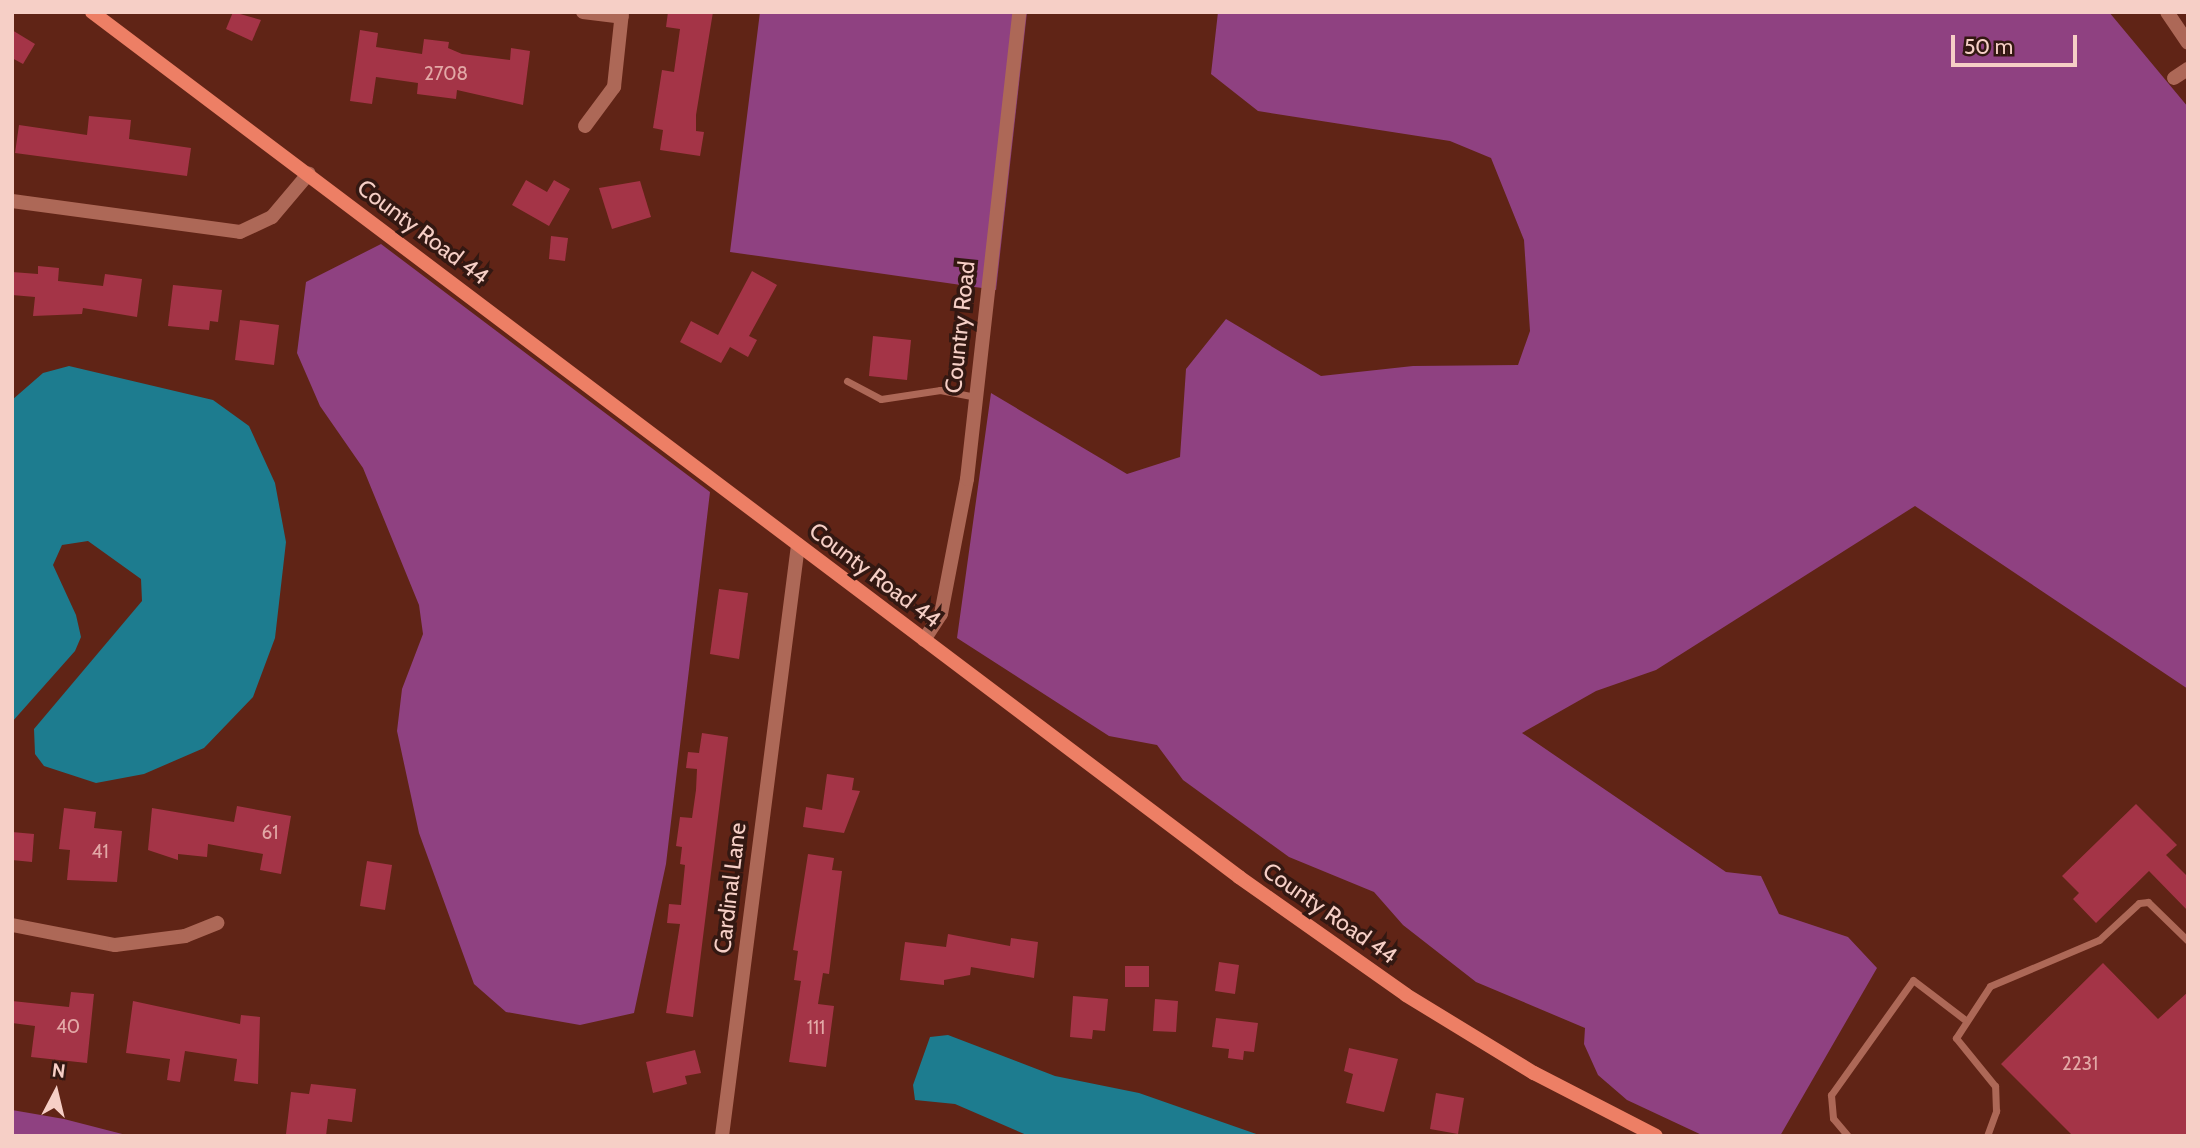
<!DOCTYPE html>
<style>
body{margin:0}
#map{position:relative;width:2200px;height:1148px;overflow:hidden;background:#602416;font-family:Cabin,sans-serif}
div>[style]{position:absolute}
.green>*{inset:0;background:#8f4181}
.water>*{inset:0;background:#1d7c8f}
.building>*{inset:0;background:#a43447}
.service>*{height:7px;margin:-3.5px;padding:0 3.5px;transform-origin:3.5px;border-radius:3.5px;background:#ad6857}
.minor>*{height:14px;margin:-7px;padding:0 7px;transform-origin:7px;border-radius:7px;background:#ad6857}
.secondary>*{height:14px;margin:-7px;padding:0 7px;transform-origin:7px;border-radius:7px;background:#ed7f65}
span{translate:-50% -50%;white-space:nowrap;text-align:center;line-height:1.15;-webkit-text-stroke:7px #331812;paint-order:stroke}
.number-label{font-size:19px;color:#e2a8a6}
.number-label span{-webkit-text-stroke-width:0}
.street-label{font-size:23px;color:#f6cfc6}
.frame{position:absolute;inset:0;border:14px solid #f6cfc6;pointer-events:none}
.north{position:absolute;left:21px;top:1057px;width:70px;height:70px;-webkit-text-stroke:5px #331812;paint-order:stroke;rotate:7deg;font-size:19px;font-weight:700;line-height:28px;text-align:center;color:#f6cfc6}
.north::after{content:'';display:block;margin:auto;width:24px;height:32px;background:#f6cfc6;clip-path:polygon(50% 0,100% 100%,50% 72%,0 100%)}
.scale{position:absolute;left:1951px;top:35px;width:126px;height:32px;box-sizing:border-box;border:4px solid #f6cfc6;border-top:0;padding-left:9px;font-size:21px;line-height:24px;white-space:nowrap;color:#f6cfc6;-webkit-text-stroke:5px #331812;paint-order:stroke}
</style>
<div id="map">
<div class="green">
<div style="clip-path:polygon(760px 12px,1027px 12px,996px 290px,730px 252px)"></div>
<div style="clip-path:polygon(1218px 12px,2109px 12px,2188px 107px,2188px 689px,1915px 506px,1656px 670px,1596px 691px,1522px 733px,1726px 872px,1761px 876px,1779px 914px,1848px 937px,1877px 968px,1780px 1136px,1704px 1136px,1627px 1100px,1598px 1075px,1584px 1044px,1585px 1028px,1476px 982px,1403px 925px,1374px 892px,1289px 857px,1183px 780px,1157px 745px,1109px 736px,957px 638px,991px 393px,1127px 474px,1180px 457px,1186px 369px,1226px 319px,1321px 376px,1413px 366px,1518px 365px,1530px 331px,1524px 240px,1491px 158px,1450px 141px,1258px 111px,1211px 74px)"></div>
<div style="clip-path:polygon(381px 244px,710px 492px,666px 864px,634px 1013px,580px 1025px,506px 1012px,474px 984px,419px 833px,397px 731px,402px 689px,423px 634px,419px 605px,363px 468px,320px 406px,297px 353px,306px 282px)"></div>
<div style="clip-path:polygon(12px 1110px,64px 1119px,130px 1136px,12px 1136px)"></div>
</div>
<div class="water">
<div style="clip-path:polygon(69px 366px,213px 400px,249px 426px,275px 483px,286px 542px,275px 638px,253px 697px,204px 748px,144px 774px,96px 783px,44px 766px,35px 754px,34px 729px,142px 601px,141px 579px,88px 541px,62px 545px,53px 565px,76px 615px,81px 637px,75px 651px,12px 722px,12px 400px,43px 373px)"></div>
<div style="clip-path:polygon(948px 1035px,1055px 1076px,1139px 1093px,1262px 1136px,1029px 1136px,955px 1104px,915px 1100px,913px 1085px,930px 1037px)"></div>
</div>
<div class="building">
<div style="clip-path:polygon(233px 12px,261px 20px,252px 41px,226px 29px)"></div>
<div style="clip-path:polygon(668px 12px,713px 12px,696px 115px,696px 131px,704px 132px,700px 156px,660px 150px,663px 130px,653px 128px,662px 70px,674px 72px,680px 29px,666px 27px)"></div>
<div style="clip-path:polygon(12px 30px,35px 44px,23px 64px,12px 58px)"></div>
<div style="clip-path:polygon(360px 30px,378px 33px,376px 47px,422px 54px,424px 39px,449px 42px,448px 48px,462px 54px,510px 60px,511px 48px,530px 51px,523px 105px,457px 90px,456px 99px,417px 94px,418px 83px,376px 77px,372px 104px,350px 101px)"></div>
<div style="clip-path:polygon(89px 116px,131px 120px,129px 139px,191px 148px,187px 176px,15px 153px,19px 125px,87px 135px)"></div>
<div style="clip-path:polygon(526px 180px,547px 192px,554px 180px,570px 189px,549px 226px,512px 205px)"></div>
<div style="clip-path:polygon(640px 181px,651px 217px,612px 229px,599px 188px)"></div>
<div style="clip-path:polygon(551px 236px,568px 238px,565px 261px,549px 259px)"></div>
<div style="clip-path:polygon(38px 266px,59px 268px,58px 281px,103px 286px,105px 274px,142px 279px,137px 317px,83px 308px,82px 314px,33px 316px,35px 297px,12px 295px,12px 272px,38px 274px)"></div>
<div style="clip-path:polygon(752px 271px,777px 285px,749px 336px,757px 340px,748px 357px,730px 347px,721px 363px,680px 342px,691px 321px,718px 335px)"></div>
<div style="clip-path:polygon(173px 285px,222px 290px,218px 322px,210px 321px,209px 330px,168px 326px)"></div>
<div style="clip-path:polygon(240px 320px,279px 325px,274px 365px,235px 360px)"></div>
<div style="clip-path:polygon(873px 336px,911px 340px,907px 380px,869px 376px)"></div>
<div style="clip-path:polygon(719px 589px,748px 593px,739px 659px,710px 654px)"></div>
<div style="clip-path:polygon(702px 733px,728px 737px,693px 1017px,666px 1013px,680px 924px,667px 923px,669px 904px,681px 905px,685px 865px,680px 864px,682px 847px,676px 846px,680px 817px,692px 818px,696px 790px,697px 769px,686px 768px,688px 752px,699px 753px)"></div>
<div style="clip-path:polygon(827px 774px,854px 778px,852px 790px,860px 791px,844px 833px,803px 827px,806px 807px,822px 810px)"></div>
<div style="clip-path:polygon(2136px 804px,2177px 845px,2166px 855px,2188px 877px,2188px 911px,2149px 871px,2096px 923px,2073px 899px,2079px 893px,2062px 876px)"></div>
<div style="clip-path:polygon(237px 806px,291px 816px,281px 874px,260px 870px,263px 854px,208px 844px,207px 857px,178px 854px,178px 860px,148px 850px,152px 808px,234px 822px)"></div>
<div style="clip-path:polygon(64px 808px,96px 812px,94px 828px,122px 831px,117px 882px,67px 880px,70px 850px,59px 849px)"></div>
<div style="clip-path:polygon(12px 832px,34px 834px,32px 862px,12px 860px)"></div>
<div style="clip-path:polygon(808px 854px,834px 858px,832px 870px,842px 871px,829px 974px,823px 973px,818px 1004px,834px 1006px,826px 1067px,789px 1062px,801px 981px,794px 980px,798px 951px,793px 950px)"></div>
<div style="clip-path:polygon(367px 861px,392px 865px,385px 910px,360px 906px)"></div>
<div style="clip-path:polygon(948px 934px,1010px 946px,1011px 938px,1038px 942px,1034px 978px,971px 967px,970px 975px,944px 980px,944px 985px,900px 980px,905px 942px,946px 947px)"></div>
<div style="clip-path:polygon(1219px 962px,1239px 965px,1235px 994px,1215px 991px)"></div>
<div style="clip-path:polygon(2103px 963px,2158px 1019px,2188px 992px,2188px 1136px,2073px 1136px,2001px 1064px)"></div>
<div style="clip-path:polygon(1125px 966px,1149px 966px,1149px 987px,1125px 987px)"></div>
<div style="clip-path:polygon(71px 992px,94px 994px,87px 1063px,31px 1057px,35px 1026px,12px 1023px,12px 1001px,69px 1007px)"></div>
<div style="clip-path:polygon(1073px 996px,1108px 999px,1105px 1031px,1093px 1030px,1092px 1039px,1070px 1037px)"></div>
<div style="clip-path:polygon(1155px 999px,1178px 1001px,1176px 1032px,1153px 1031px)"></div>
<div style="clip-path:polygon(133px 1001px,240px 1024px,241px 1015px,260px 1017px,258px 1084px,234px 1081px,237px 1059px,185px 1051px,180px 1082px,167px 1080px,170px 1059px,126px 1053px)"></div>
<div style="clip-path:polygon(1216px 1018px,1258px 1023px,1254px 1052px,1244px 1051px,1243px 1060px,1228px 1058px,1229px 1049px,1212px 1047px)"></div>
<div style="clip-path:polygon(1349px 1048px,1398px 1059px,1384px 1112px,1346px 1103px,1353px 1074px,1344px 1071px)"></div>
<div style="clip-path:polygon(695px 1050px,701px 1073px,685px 1076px,687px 1084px,653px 1093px,646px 1062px)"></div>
<div style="clip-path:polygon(311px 1084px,356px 1089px,352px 1122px,328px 1119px,326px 1136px,286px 1134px,291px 1092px,309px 1094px)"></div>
<div style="clip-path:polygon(1436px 1093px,1464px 1098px,1458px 1134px,1430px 1129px)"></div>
</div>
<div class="service">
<div style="left:847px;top:381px;width:38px;rotate:28deg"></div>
<div style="left:881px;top:399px;width:60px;rotate:-8.7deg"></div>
<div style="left:940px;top:390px;width:36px;rotate:11deg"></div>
<div style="left:1848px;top:1136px;width:23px;rotate:-130deg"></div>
<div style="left:1833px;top:1118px;width:23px;rotate:-95deg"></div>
<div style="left:1831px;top:1095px;width:141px;rotate:-54.5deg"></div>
<div style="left:1913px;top:980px;width:64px;rotate:37.4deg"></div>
<div style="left:1987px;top:1136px;width:27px;rotate:-70deg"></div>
<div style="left:1996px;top:1111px;width:25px;rotate:-92deg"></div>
<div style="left:1995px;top:1086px;width:62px;rotate:-129.1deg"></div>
<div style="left:1956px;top:1038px;width:62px;rotate:-56.8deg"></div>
<div style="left:1990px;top:986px;width:118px;rotate:-22.9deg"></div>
<div style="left:2099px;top:940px;width:54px;rotate:-42.8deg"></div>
<div style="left:2139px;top:903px;width:9px;rotate:-6deg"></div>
<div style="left:2148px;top:902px;width:56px;rotate:44.3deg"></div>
</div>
<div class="minor">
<div style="left:583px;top:12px;width:39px;rotate:7deg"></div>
<div style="left:2167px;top:12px;width:37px;rotate:56deg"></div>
<div style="left:2174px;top:78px;width:17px;rotate:-33deg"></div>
<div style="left:585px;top:126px;width:49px;rotate:-53.4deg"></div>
<div style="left:614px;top:87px;width:75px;rotate:-83.9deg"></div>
<div style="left:12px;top:201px;width:230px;rotate:7.7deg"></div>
<div style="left:240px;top:232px;width:35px;rotate:-25deg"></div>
<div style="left:272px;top:217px;width:57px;rotate:-49.9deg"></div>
<div style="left:924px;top:640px;width:31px;rotate:-57deg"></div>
<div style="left:941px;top:614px;width:137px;rotate:-79.1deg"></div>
<div style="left:967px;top:479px;width:470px;rotate:-83.6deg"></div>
<div style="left:12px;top:925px;width:105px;rotate:11deg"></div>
<div style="left:115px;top:945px;width:71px;rotate:-7.3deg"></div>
<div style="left:185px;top:936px;width:35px;rotate:-22deg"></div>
<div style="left:722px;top:1136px;width:596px;rotate:-82.67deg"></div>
</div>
<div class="secondary">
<div style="left:92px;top:12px;width:1437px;rotate:37.02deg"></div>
<div style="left:1239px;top:877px;width:204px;rotate:35.2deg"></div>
<div style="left:1406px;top:995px;width:150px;rotate:31.4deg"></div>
<div style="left:1534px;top:1073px;width:137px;rotate:27.3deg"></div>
</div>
<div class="number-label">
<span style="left:446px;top:74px">2708</span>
<span style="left:270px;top:833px">61</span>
<span style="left:100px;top:852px">41</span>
<span style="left:68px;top:1027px">40</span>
<span style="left:816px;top:1028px">111</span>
<span style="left:2080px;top:1064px">2231</span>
</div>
<div class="street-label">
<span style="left:423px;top:232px;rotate:37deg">County Road 44</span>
<span style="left:960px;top:327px;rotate:-84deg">Country Road</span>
<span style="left:875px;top:575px;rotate:37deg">County Road 44</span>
<span style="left:730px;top:888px;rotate:-83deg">Cardinal Lane</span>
<span style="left:1330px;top:913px;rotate:35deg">County Road 44</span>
</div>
<div class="frame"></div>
<div class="north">N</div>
<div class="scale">50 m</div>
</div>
